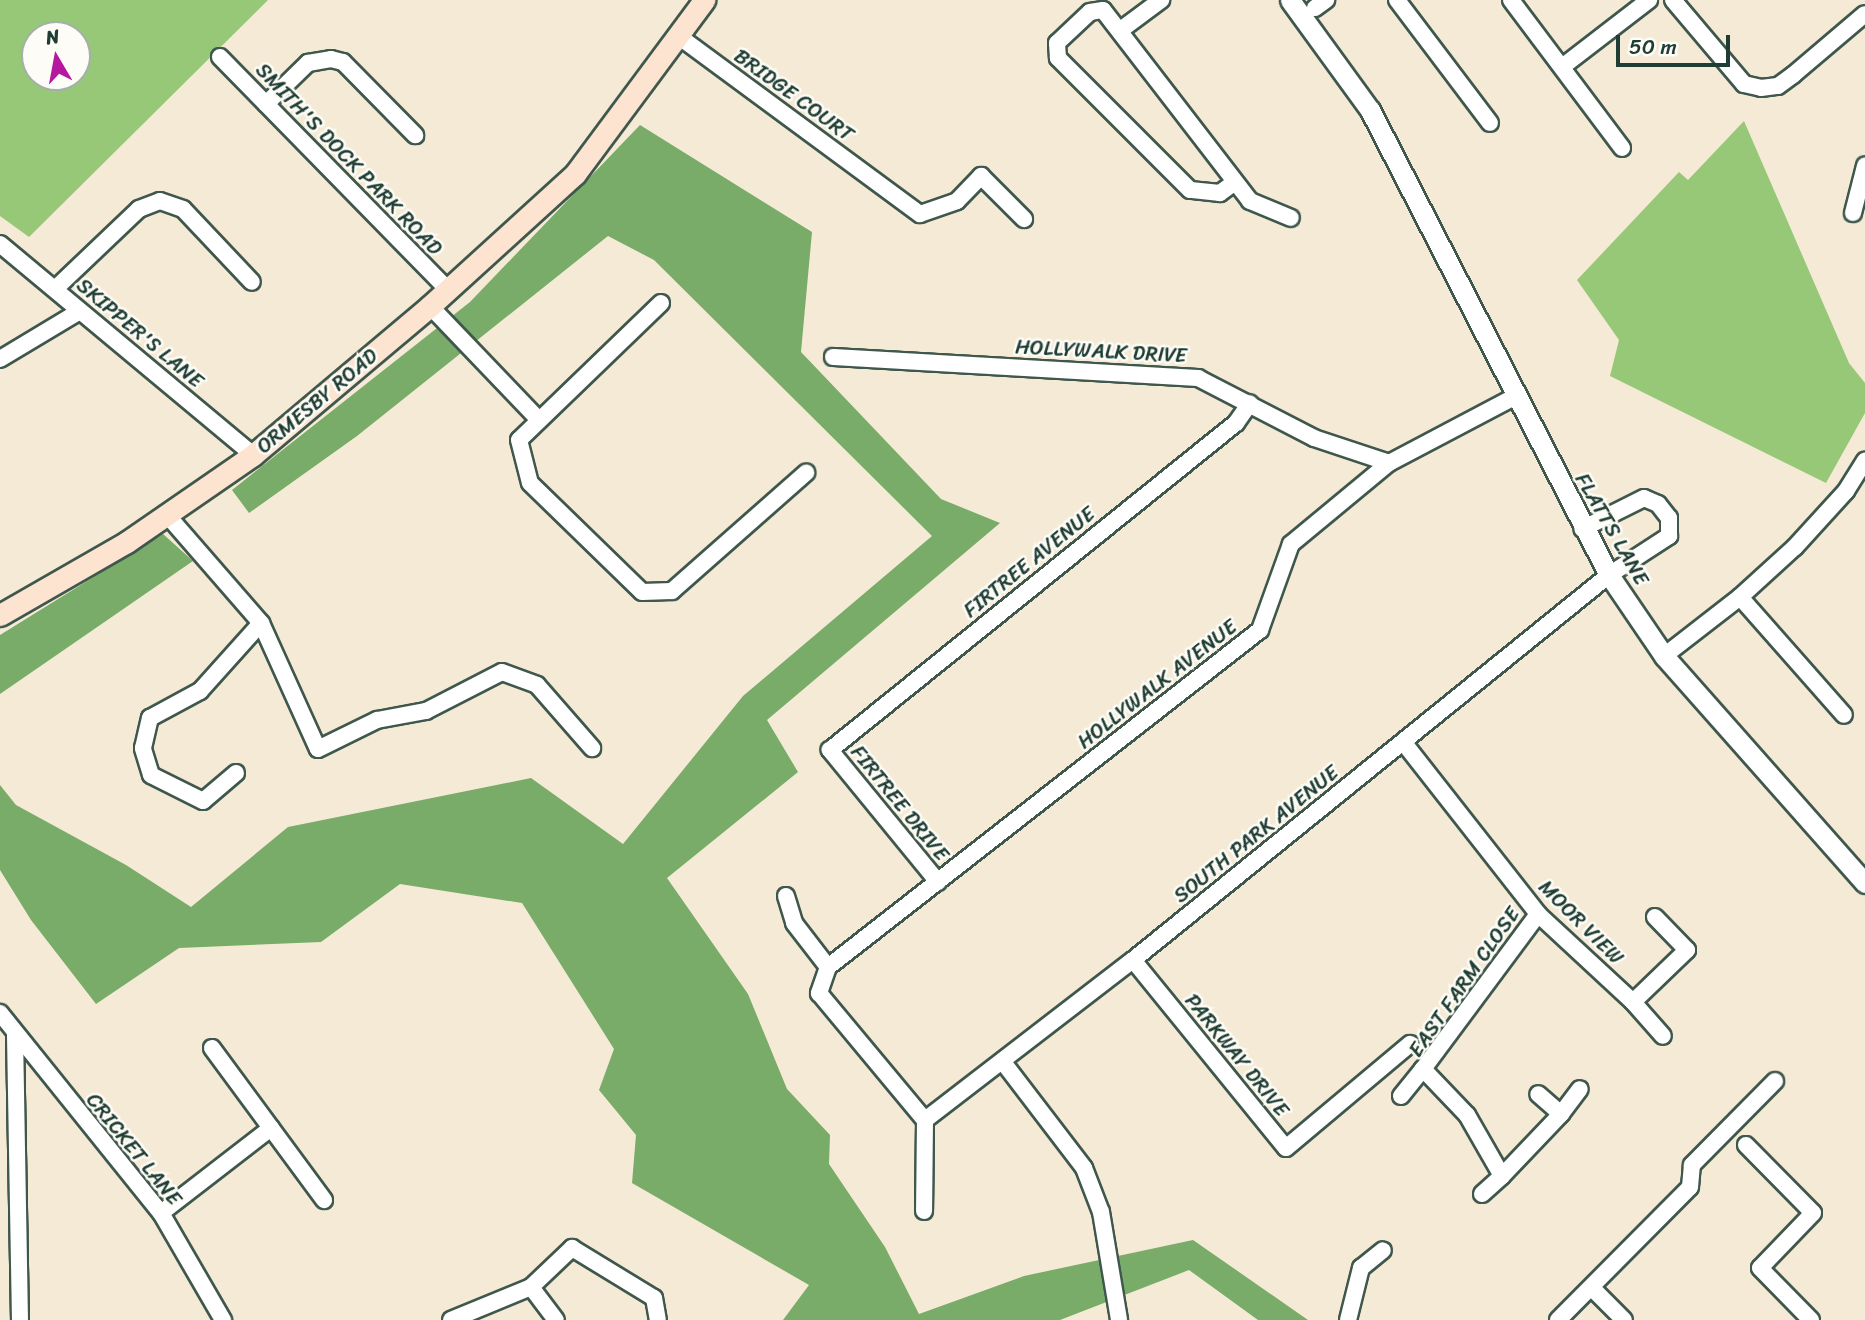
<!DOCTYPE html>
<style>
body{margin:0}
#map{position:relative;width:1865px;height:1320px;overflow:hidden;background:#f5ead5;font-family:Sriracha,sans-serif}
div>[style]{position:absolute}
.green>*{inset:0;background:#96c878}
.forest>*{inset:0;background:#78ac68}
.roads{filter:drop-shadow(2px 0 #3f574c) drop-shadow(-2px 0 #3f574c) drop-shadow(0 2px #3f574c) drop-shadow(0 -2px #3f574c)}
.minor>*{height:16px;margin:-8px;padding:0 8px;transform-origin:8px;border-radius:8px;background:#fff}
.tertiary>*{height:19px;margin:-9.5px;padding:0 9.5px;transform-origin:9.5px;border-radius:9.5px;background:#fff}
.secondary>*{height:21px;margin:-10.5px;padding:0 10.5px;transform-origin:10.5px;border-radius:10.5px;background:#fde4d1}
span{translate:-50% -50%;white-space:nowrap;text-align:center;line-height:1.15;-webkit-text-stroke:5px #fdfcf7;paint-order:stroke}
.street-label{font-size:21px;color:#1f3d34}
.north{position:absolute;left:21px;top:21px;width:70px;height:70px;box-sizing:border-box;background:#fdfcf7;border:2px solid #a4b0a9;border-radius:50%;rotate:350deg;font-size:19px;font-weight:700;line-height:28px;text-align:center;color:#1f3d34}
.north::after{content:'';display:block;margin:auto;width:24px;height:32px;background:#b5179e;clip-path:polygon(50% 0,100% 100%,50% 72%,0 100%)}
.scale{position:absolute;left:1616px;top:35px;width:114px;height:32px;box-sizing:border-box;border:4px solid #1f3d34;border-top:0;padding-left:9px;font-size:21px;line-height:24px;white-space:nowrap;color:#1f3d34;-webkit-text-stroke:5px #fdfcf7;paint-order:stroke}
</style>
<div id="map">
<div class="green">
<div style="clip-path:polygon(evenodd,0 0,268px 0,29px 237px,0 216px,0 0,35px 35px,77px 35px,77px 77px,35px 77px,35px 35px)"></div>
<div style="clip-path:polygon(1744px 121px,1849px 363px,1865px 383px,1865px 413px,1826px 483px,1610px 376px,1619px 340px,1577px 280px,1679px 172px,1688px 180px)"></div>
</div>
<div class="forest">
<div style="clip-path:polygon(640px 125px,812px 232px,801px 352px,941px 499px,1000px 523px,767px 720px,798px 772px,667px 878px,748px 994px,787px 1089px,830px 1135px,829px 1164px,885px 1247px,919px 1314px,1024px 1276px,1193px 1240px,1308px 1320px,1258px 1320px,1189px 1270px,1060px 1320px,783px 1320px,809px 1285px,632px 1183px,636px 1135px,599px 1090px,614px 1049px,522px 903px,400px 884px,321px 942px,179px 948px,96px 1004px,31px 920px,0 870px,0 785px,16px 805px,126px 865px,191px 907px,288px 827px,531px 778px,623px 844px,743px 696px,932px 536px,654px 260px,608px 236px,357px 436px,249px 513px,232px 490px,470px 302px)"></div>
<div style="clip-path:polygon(163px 534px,193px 561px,0 694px,0 635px)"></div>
</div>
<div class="roads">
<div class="minor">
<div style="left:1397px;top:0;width:154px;rotate:52.9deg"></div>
<div style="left:1511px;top:0;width:185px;rotate:53.1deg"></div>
<div style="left:1673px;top:0;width:110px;rotate:49.8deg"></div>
<div style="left:1744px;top:84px;width:17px;rotate:13deg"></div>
<div style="left:1761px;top:88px;width:17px;rotate:-7deg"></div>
<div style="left:1778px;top:86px;width:19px;rotate:-36deg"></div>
<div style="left:1793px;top:75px;width:94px;rotate:-40.3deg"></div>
<div style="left:1315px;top:8px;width:14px;rotate:-36deg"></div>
<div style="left:1122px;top:29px;width:49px;rotate:-36.6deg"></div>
<div style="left:677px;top:35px;width:302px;rotate:36.4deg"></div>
<div style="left:920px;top:214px;width:39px;rotate:-19deg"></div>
<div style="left:957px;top:201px;width:35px;rotate:-46deg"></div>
<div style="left:981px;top:176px;width:61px;rotate:45deg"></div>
<div style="left:220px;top:57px;width:326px;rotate:45.6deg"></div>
<div style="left:1562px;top:67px;width:110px;rotate:-37.6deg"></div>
<div style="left:266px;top:104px;width:59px;rotate:-44.3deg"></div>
<div style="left:308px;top:63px;width:23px;rotate:-10deg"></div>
<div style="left:331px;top:59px;width:12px;rotate:14deg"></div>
<div style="left:343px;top:62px;width:103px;rotate:45.4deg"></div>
<div style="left:1235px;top:182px;width:19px;rotate:144deg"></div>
<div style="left:1220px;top:193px;width:30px;rotate:-174deg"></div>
<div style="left:1190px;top:190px;width:187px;rotate:-135deg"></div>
<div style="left:1058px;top:58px;width:15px;rotate:-94deg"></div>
<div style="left:1057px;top:43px;width:45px;rotate:-43.2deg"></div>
<div style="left:1090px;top:12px;width:13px;rotate:-9deg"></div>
<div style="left:1103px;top:10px;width:241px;rotate:52.4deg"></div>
<div style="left:1250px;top:201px;width:44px;rotate:22.5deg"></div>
<div style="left:1853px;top:213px;width:49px;rotate:-75.7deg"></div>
<div style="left:0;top:244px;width:329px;rotate:39.8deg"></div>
<div style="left:55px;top:289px;width:116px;rotate:-43.6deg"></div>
<div style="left:139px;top:209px;width:22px;rotate:-21deg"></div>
<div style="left:160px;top:201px;width:24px;rotate:19deg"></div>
<div style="left:183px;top:209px;width:100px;rotate:46.6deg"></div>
<div style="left:661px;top:303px;width:197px;rotate:136deg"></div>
<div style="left:519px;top:440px;width:44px;rotate:75.7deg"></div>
<div style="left:530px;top:483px;width:156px;rotate:44.2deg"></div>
<div style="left:642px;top:592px;width:30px;rotate:-2deg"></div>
<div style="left:672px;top:591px;width:179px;rotate:-41.4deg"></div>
<div style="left:430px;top:306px;width:155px;rotate:46.3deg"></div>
<div style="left:833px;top:357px;width:366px;rotate:3.3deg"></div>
<div style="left:1198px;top:378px;width:131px;rotate:27.3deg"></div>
<div style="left:1314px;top:438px;width:79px;rotate:18.4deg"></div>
<div style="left:0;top:359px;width:93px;rotate:-31deg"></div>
<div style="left:168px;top:516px;width:142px;rotate:49deg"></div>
<div style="left:261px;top:623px;width:138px;rotate:65.7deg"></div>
<div style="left:318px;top:749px;width:66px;rotate:-26.2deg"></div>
<div style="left:377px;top:720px;width:50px;rotate:-10.4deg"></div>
<div style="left:426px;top:711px;width:85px;rotate:-27.2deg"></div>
<div style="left:502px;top:672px;width:37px;rotate:20deg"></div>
<div style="left:537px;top:685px;width:84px;rotate:48.9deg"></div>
<div style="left:1740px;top:597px;width:157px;rotate:48.6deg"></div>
<div style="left:1664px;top:656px;width:96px;rotate:-37.8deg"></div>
<div style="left:1740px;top:597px;width:74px;rotate:-42.3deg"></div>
<div style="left:1795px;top:547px;width:76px;rotate:-47.7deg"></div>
<div style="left:1846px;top:491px;width:36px;rotate:-58deg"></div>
<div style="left:1404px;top:743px;width:217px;rotate:51.9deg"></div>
<div style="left:1538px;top:914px;width:129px;rotate:42.8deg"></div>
<div style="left:1633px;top:1002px;width:75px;rotate:-43.9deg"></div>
<div style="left:1687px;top:950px;width:46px;rotate:-134.1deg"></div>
<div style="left:236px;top:773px;width:43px;rotate:139.7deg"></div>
<div style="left:203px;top:801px;width:58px;rotate:-153.4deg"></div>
<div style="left:151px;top:775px;width:28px;rotate:-107deg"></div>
<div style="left:143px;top:748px;width:31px;rotate:-77deg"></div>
<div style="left:150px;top:718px;width:57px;rotate:-28.4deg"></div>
<div style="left:200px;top:691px;width:91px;rotate:-48.1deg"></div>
<div style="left:938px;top:882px;width:171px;rotate:-129.3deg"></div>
<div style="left:830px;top:750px;width:521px;rotate:-38.85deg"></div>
<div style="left:1236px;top:423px;width:24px;rotate:-55deg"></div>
<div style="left:786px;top:896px;width:28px;rotate:73deg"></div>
<div style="left:794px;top:923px;width:56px;rotate:52.3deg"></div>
<div style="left:828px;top:967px;width:28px;rotate:109deg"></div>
<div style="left:819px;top:993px;width:165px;rotate:50.2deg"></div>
<div style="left:925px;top:1120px;width:91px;rotate:90.6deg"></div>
<div style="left:1133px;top:960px;width:242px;rotate:50.9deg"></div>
<div style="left:1286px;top:1148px;width:162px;rotate:-40deg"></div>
<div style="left:828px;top:967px;width:548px;rotate:-37.96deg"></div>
<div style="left:1260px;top:630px;width:91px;rotate:-70.2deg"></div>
<div style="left:1291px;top:544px;width:127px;rotate:-39.6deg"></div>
<div style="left:1389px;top:463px;width:144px;rotate:-27.8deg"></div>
<div style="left:1633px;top:1002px;width:45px;rotate:48.6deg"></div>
<div style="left:0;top:1013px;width:257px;rotate:51.2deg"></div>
<div style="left:161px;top:1213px;width:124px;rotate:59.9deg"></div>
<div style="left:15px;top:1035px;width:285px;rotate:89deg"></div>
<div style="left:212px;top:1048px;width:189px;rotate:53.6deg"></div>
<div style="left:1003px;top:1062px;width:133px;rotate:52.6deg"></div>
<div style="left:1084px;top:1168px;width:47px;rotate:68.9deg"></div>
<div style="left:1101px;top:1212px;width:109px;rotate:80.5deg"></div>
<div style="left:1401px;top:1096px;width:35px;rotate:-51deg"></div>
<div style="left:1561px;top:1114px;width:31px;rotate:-53deg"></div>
<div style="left:925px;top:1120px;width:262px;rotate:-37.6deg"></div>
<div style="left:1133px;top:960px;width:612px;rotate:-38.97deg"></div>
<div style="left:1609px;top:575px;width:72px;rotate:-33deg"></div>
<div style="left:1669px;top:536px;width:18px;rotate:-90deg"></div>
<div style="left:1669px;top:518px;width:18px;rotate:-128deg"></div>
<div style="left:1658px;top:504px;width:15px;rotate:-157deg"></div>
<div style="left:1644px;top:498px;width:69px;rotate:153.4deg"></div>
<div style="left:1746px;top:1145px;width:95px;rotate:45.4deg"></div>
<div style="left:1813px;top:1213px;width:76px;rotate:133.9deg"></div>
<div style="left:1760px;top:1268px;width:73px;rotate:45.6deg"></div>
<div style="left:1502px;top:1176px;width:86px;rotate:-46.4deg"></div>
<div style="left:1561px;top:1114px;width:30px;rotate:-139deg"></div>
<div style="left:1482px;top:1194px;width:27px;rotate:-42deg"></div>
<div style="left:1502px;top:1176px;width:70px;rotate:-119.8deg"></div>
<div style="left:1467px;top:1115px;width:64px;rotate:-133.7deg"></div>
<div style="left:1423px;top:1069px;width:193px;rotate:-53.4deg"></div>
<div style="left:161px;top:1213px;width:139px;rotate:-37.7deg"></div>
<div style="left:531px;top:1287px;width:41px;rotate:52.9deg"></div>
<div style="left:1592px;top:1288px;width:45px;rotate:45deg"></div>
<div style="left:451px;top:1320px;width:87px;rotate:-22.4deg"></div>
<div style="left:531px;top:1287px;width:57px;rotate:-43.6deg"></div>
<div style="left:572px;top:1248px;width:96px;rotate:31.4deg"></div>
<div style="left:654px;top:1298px;width:22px;rotate:80deg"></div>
<div style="left:1348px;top:1320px;width:54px;rotate:-76deg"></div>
<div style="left:1361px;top:1268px;width:28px;rotate:-39deg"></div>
<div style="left:1558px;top:1320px;width:187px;rotate:-45.2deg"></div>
<div style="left:1690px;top:1187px;width:22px;rotate:-85deg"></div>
<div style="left:1692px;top:1165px;width:118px;rotate:-45.3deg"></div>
</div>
<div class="tertiary">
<div style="left:1290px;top:0;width:136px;rotate:54deg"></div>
<div style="left:1370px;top:110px;width:523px;rotate:62.8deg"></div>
<div style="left:1609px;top:575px;width:98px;rotate:55.8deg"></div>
<div style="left:1664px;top:656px;width:303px;rotate:48.5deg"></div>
</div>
<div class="secondary">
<div style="left:0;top:615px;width:146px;rotate:-29.9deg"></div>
<div style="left:127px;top:542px;width:153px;rotate:-34.6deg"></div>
<div style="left:253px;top:455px;width:231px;rotate:-40.1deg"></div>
<div style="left:430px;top:306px;width:196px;rotate:-42.3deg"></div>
<div style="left:575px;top:174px;width:217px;rotate:-53.4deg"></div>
</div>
</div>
<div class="street-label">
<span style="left:794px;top:95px;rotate:36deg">BRIDGE COURT</span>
<span style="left:349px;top:159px;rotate:46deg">SMITH'S DOCK PARK ROAD</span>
<span style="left:140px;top:333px;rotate:40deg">SKIPPER'S LANE</span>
<span style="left:1101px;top:351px;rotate:3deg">HOLLYWALK DRIVE</span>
<span style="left:317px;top:401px;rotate:-40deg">ORMESBY ROAD</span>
<span style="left:1612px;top:529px;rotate:60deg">FLATTS LANE</span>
<span style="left:1029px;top:562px;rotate:-39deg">FIRTREE AVENUE</span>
<span style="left:1157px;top:684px;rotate:-38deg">HOLLYWALK AVENUE</span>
<span style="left:900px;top:803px;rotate:51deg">FIRTREE DRIVE</span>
<span style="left:1256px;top:834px;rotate:-39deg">SOUTH PARK AVENUE</span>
<span style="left:1581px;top:922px;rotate:45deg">MOOR VIEW</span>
<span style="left:1464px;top:982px;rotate:-55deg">EAST FARM CLOSE</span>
<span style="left:1237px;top:1055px;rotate:51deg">PARKWAY DRIVE</span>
<span style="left:134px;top:1149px;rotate:51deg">CRICKET LANE</span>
</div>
<div class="north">N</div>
<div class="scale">50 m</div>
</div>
